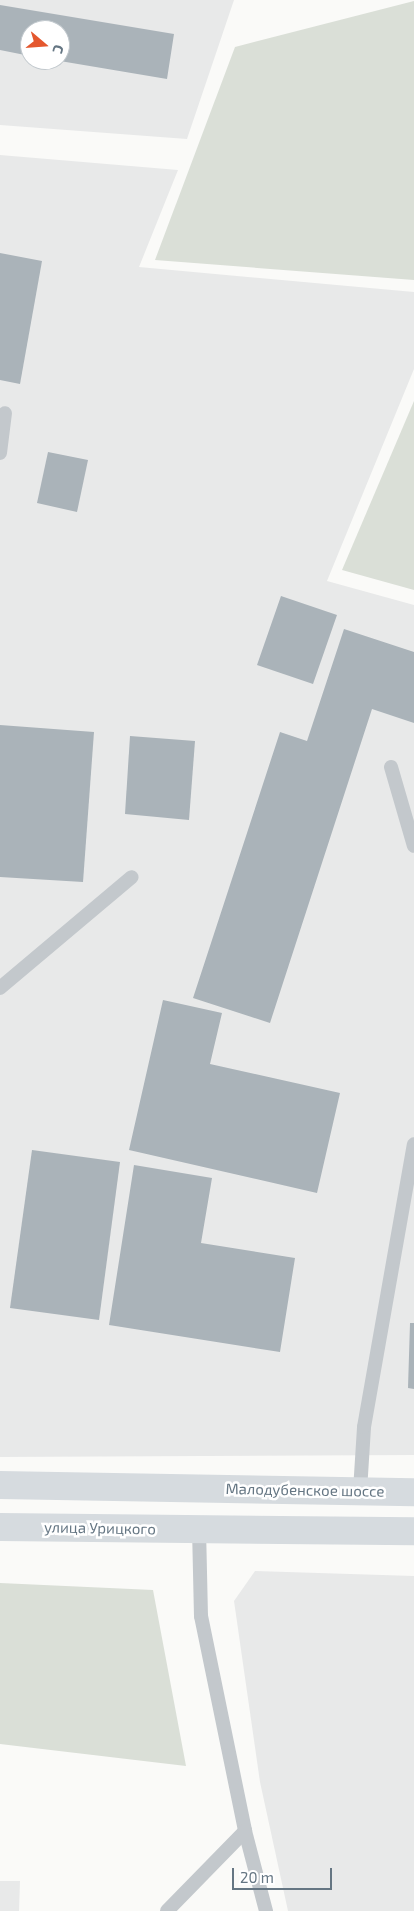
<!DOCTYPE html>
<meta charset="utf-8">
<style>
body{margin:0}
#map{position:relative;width:414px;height:1911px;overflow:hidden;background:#fafaf8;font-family:"Exo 2",sans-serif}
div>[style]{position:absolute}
.built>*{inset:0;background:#e8e9e9}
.green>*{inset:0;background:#dadfd7}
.building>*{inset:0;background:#aab3b9}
.lane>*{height:14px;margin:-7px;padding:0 7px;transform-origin:7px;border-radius:7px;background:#c3c8cc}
.highway>*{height:28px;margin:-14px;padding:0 14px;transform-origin:14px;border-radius:14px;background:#d6dbdf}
span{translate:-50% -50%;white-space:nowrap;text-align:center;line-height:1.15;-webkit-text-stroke:5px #fff;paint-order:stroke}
.street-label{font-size:15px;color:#657683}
.north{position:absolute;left:20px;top:20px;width:50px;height:50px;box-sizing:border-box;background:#fff;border:1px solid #c1c8cd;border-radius:50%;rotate:108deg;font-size:14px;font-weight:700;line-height:20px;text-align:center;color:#657683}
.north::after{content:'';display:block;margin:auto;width:18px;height:22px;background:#e4572e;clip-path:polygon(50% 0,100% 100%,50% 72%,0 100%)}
.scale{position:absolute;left:232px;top:1868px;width:100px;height:22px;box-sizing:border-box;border:2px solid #657683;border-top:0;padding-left:6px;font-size:15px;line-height:18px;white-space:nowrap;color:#657683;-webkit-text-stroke:4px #fff;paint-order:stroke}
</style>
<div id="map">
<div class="built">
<div style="clip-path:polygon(evenodd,0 0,234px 0,187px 139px,0 125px,0 0,30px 30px,60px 30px,60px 60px,30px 60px,30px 30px)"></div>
<div style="clip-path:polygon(0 155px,178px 170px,139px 267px,414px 292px,414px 369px,327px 581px,414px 605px,414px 1455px,0 1457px)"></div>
<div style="clip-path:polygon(255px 1571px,414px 1576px,414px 1911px,288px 1911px,260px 1782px,234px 1601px)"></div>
<div style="clip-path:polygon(0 1881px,20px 1881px,19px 1911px,0 1911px)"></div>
</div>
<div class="green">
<div style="clip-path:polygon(414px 1px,414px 280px,155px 260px,235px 47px)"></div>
<div style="clip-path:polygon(414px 401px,414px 590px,342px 570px)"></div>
<div style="clip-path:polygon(0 1583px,153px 1590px,186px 1766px,0 1744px)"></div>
</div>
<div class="building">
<div style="clip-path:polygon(0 5px,174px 34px,167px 79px,60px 61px,60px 30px,30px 30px,30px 56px,0 50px)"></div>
<div style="clip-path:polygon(0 253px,42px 261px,20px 384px,0 380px)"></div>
<div style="clip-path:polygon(48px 452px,88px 460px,77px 512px,37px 503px)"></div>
<div style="clip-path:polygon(281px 596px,337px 615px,313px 684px,257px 665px)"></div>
<div style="clip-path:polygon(344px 629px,414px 652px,414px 723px,372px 709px,270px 1023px,193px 998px,280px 732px,307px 741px)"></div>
<div style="clip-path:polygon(0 725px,94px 732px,83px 882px,0 877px)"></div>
<div style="clip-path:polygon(130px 736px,195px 741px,189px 820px,125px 814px)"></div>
<div style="clip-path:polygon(163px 1000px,222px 1013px,210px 1064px,340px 1093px,317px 1193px,129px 1150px)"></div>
<div style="clip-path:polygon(32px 1150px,120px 1162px,99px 1320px,10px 1308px)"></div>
<div style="clip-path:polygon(134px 1165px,212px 1178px,201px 1243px,295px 1258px,280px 1352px,109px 1325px)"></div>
<div style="clip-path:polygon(410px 1323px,414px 1323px,414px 1389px,408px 1388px)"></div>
</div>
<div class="lane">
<div style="left:0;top:453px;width:40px;rotate:-82.9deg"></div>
<div style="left:391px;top:767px;width:82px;rotate:73.8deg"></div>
<div style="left:0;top:988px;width:172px;rotate:-40.1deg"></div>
<div style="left:360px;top:1491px;width:64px;rotate:-86.4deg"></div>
<div style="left:364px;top:1427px;width:287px;rotate:-80deg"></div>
<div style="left:199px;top:1528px;width:88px;rotate:88.7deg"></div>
<div style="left:201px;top:1616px;width:219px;rotate:78.4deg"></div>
<div style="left:245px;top:1831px;width:83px;rotate:75.3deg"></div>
<div style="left:167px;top:1911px;width:112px;rotate:-45.7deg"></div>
</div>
<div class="highway">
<div style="left:0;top:1485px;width:414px;rotate:1deg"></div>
<div style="left:0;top:1527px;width:414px;rotate:0.6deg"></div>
</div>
<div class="street-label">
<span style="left:305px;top:1490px;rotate:1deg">Малодубенское шоссе</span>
<span style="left:100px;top:1528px;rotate:1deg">улица Урицкого</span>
</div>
<div class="north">С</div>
<div class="scale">20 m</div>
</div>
